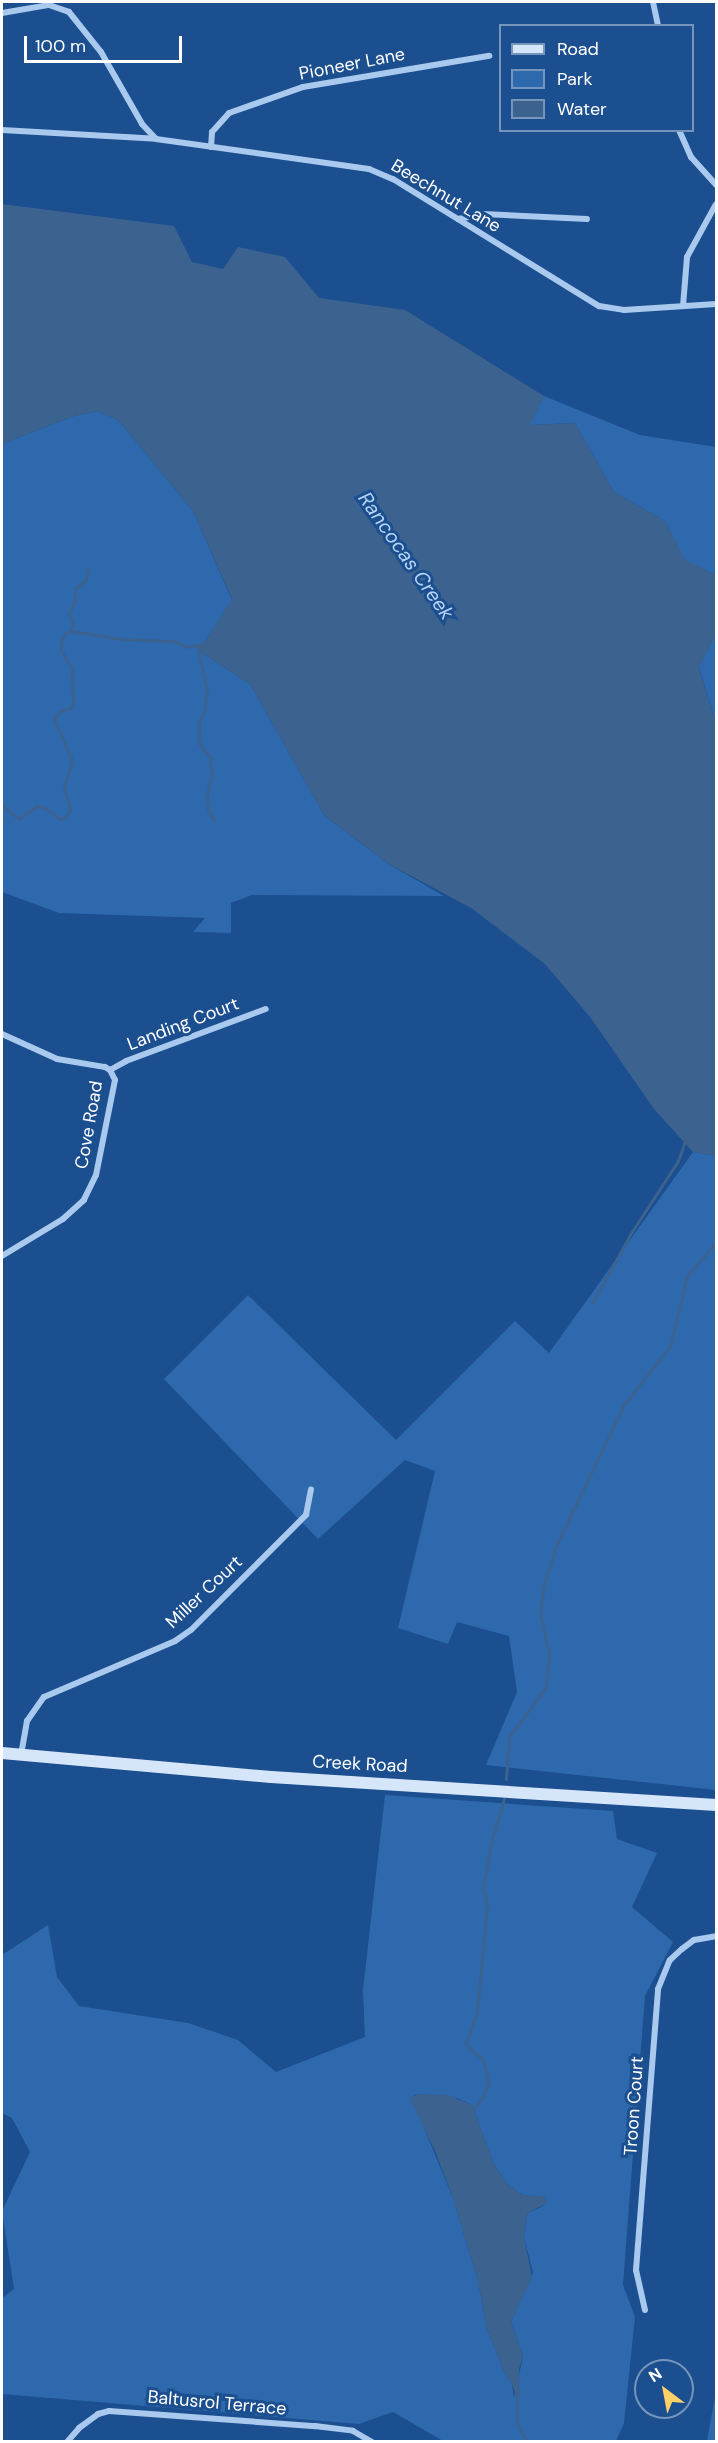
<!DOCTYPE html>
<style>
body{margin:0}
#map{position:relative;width:718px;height:2443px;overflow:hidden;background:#1b4f8f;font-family:"DM Sans",sans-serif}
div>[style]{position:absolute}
.green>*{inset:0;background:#2e69ad}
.water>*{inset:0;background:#3c6290}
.stream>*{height:3px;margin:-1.5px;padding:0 1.5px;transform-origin:1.5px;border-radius:1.5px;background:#3c6290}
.minor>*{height:6px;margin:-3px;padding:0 3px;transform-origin:3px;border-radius:3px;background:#a9c9ee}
.secondary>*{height:12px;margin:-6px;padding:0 6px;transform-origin:6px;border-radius:6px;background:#d6e6fa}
span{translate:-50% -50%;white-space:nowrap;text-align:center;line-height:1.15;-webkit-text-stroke:6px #1b4f8f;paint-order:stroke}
.street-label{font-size:18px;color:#fff}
.water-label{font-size:20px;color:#b5d3f5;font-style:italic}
.frame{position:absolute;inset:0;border:3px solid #fff;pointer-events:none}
.legend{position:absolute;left:499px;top:24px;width:195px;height:108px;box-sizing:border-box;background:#1b4f8f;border:2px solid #7695bc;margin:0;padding:8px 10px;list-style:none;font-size:18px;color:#fff}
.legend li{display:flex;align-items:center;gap:12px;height:30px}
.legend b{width:30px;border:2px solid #7695bc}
.north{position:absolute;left:634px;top:2359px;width:60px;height:60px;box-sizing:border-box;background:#1b4f8f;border:2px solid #7695bc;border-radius:50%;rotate:328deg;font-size:16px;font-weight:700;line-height:24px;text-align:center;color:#fff}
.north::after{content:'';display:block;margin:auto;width:21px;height:27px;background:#ffd166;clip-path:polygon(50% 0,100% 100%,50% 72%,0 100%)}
.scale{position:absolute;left:24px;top:36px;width:158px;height:27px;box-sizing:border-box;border:3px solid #fff;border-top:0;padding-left:8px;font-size:18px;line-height:21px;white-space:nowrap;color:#fff;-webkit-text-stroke:4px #1b4f8f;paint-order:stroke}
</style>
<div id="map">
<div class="green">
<div style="clip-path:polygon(544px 396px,640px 435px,716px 447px,716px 575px,685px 561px,665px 521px,614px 492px,575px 423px,529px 425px)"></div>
<div style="clip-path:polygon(97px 411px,118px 420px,193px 511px,232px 600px,199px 651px,250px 684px,324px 815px,387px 863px,444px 896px,252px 895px,231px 903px,231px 933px,193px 932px,205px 918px,59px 913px,2px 892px,2px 444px,74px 416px)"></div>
<div style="clip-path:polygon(716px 632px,716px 723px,699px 668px)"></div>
<div style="clip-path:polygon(693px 1152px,716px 1156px,716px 1790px,486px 1765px,517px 1692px,509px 1636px,457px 1622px,448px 1644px,398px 1628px,435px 1471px,405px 1460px,318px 1539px,164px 1379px,248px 1295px,396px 1440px,515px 1321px,549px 1353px)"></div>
<div style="clip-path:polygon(evenodd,385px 1795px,613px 1811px,617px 1839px,657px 1853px,632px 1907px,673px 1942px,645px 1996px,623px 2285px,635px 2317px,624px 2423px,616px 2441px,443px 2441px,393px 2412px,359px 2424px,2px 2394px,2px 2298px,14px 2289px,2px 2211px,30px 2152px,12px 2118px,2px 2113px,2px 1955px,48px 1925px,57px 1977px,79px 2006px,188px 2023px,238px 2040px,276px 2072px,365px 2037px,363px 1990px,385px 1795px,417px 2094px,457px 2098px,472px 2105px,494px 2164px,507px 2184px,523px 2195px,546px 2198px,543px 2206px,528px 2213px,526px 2220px,524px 2237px,533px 2273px,511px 2322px,523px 2356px,514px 2398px,512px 2384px,503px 2369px,487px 2328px,478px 2281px,453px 2198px,413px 2101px,414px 2095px,417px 2094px)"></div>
<div style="clip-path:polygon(716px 2391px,716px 2441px,707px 2441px)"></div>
</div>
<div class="water">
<div style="clip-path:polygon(2px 204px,174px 226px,192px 262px,223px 269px,238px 247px,285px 257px,319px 298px,405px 310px,544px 396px,530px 425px,575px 423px,614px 492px,665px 521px,685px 560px,716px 575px,716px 632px,699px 669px,716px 723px,716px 1156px,693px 1152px,654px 1109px,590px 1017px,545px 964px,471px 908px,387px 863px,324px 815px,250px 684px,199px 651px,232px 599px,193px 511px,118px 420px,97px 411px,74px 416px,2px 444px)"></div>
<div style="clip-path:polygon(417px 2094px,448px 2095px,472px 2105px,494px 2164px,507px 2184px,523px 2195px,543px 2196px,547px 2200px,545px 2204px,528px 2213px,526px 2220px,524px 2237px,532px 2277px,511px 2322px,523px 2356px,519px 2369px,520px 2396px,517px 2400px,512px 2384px,503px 2369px,487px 2328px,478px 2281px,453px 2198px,435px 2151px,410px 2099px)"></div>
</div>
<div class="stream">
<div style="left:71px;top:631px;width:6px;rotate:-72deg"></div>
<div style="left:73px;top:625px;width:12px;rotate:-110deg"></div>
<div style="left:69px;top:614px;width:16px;rotate:-68deg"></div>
<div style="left:75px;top:599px;width:10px;rotate:-90deg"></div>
<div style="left:75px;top:589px;width:14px;rotate:-39deg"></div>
<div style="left:86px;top:580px;width:12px;rotate:-81deg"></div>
<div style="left:201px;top:645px;width:6px;rotate:121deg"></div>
<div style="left:198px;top:650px;width:39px;rotate:77deg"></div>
<div style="left:207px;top:688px;width:24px;rotate:97deg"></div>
<div style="left:204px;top:712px;width:10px;rotate:119deg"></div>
<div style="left:199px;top:721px;width:22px;rotate:90deg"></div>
<div style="left:199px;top:743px;width:18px;rotate:52deg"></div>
<div style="left:210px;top:757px;width:19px;rotate:84deg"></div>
<div style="left:212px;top:776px;width:18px;rotate:106deg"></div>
<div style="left:207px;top:793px;width:17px;rotate:87deg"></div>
<div style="left:208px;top:810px;width:12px;rotate:59deg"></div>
<div style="left:2px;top:805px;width:22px;rotate:39deg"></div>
<div style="left:19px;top:819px;width:21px;rotate:-37deg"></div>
<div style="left:36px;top:806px;width:9px;rotate:13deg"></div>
<div style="left:45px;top:808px;width:19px;rotate:36deg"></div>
<div style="left:60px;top:819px;width:5px;rotate:-22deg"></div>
<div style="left:65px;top:817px;width:9px;rotate:-54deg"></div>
<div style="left:70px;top:810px;width:23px;rotate:-105deg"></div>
<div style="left:64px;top:788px;width:29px;rotate:-74deg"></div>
<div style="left:72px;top:760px;width:46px;rotate:-113.2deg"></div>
<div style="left:54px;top:718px;width:9px;rotate:-49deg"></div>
<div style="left:60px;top:711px;width:11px;rotate:-15deg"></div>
<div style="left:71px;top:708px;width:6px;rotate:-72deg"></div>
<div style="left:73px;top:702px;width:33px;rotate:-92deg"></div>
<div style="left:72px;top:669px;width:22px;rotate:-120deg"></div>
<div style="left:61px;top:650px;width:9px;rotate:-90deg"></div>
<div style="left:61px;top:641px;width:9px;rotate:-63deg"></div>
<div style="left:65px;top:633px;width:7px;rotate:-16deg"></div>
<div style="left:72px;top:631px;width:49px;rotate:9.5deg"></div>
<div style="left:120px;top:639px;width:53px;rotate:2.2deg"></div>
<div style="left:173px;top:641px;width:16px;rotate:22deg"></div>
<div style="left:188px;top:647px;width:19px;rotate:-12deg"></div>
<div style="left:593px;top:1302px;width:79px;rotate:-61.2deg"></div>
<div style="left:631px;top:1233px;width:86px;rotate:-56.9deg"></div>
<div style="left:678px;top:1161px;width:21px;rotate:-71deg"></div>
<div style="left:506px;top:1779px;width:42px;rotate:-85.9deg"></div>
<div style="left:509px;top:1737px;width:62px;rotate:-53.5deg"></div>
<div style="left:546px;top:1687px;width:33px;rotate:-85deg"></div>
<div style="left:549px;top:1654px;width:43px;rotate:-102.1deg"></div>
<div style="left:540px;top:1612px;width:29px;rotate:-82deg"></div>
<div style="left:544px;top:1583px;width:41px;rotate:-71.6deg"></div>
<div style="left:557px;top:1544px;width:153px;rotate:-64.4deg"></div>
<div style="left:623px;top:1406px;width:76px;rotate:-51.9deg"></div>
<div style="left:670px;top:1346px;width:72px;rotate:-76.3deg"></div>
<div style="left:687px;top:1276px;width:45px;rotate:-49.5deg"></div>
<div style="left:473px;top:2110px;width:16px;rotate:-52deg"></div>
<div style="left:483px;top:2097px;width:16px;rotate:-68deg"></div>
<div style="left:489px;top:2082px;width:24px;rotate:-105deg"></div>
<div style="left:483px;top:2059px;width:15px;rotate:-143deg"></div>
<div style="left:471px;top:2050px;width:9px;rotate:-126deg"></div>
<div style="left:466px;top:2043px;width:30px;rotate:-70deg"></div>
<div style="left:476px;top:2015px;width:33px;rotate:-83deg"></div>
<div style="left:480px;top:1982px;width:79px;rotate:-84.9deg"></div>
<div style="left:487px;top:1903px;width:15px;rotate:-106deg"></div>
<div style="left:483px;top:1889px;width:47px;rotate:-80.1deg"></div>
<div style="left:491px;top:1843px;width:47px;rotate:-73.9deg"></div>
<div style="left:517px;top:2399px;width:25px;rotate:90deg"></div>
<div style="left:517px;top:2424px;width:21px;rotate:61deg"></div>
</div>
<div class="minor">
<div style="left:653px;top:2px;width:25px;rotate:78deg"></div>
<div style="left:2px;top:13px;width:48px;rotate:-9.7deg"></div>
<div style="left:49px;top:5px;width:21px;rotate:19deg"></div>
<div style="left:69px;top:12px;width:51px;rotate:51.3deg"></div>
<div style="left:101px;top:52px;width:83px;rotate:60.3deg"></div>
<div style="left:142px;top:124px;width:19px;rotate:47deg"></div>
<div style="left:2px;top:130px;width:154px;rotate:3.3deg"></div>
<div style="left:156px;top:139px;width:215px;rotate:8deg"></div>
<div style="left:369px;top:169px;width:26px;rotate:23deg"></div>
<div style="left:393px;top:179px;width:242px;rotate:31.7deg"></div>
<div style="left:599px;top:306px;width:25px;rotate:9deg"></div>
<div style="left:624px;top:310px;width:92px;rotate:-3.7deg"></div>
<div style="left:679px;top:130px;width:30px;rotate:66deg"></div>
<div style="left:691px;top:157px;width:38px;rotate:48deg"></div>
<div style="left:211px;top:147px;width:15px;rotate:-86deg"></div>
<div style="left:212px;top:132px;width:25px;rotate:-48deg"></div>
<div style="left:229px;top:113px;width:78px;rotate:-19.4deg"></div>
<div style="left:303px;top:87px;width:189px;rotate:-9.5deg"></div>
<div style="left:458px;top:219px;width:25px;rotate:-11deg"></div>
<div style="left:483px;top:214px;width:104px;rotate:2.8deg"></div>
<div style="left:683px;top:306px;width:49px;rotate:-85.3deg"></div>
<div style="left:687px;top:257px;width:60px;rotate:-61.3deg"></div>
<div style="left:2px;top:1034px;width:60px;rotate:24.4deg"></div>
<div style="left:57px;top:1059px;width:49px;rotate:9.5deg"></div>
<div style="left:105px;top:1067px;width:6px;rotate:31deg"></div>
<div style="left:110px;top:1070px;width:11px;rotate:63deg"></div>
<div style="left:115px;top:1080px;width:97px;rotate:101.3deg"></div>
<div style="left:96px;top:1175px;width:28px;rotate:116deg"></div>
<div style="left:84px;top:1200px;width:28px;rotate:138deg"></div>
<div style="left:63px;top:1219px;width:71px;rotate:148.8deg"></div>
<div style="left:110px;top:1070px;width:18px;rotate:-29deg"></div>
<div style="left:126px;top:1061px;width:149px;rotate:-20.4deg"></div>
<div style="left:21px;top:1755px;width:35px;rotate:-80deg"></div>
<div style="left:27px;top:1721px;width:29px;rotate:-55deg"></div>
<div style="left:44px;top:1697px;width:142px;rotate:-23.1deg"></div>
<div style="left:175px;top:1641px;width:19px;rotate:-35deg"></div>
<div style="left:191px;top:1630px;width:163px;rotate:-45deg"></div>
<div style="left:306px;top:1515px;width:26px;rotate:-79deg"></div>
<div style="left:645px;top:2310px;width:41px;rotate:-102.7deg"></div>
<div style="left:636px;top:2270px;width:282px;rotate:-85.5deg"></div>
<div style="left:658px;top:1989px;width:31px;rotate:-68deg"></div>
<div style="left:670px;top:1960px;width:16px;rotate:-43deg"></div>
<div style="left:682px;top:1949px;width:15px;rotate:-37deg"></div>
<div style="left:694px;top:1940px;width:22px;rotate:-10deg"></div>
<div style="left:67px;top:2442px;width:18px;rotate:-49deg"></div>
<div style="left:79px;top:2428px;width:24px;rotate:-36deg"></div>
<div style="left:98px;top:2414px;width:11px;rotate:-15deg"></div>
<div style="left:109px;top:2411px;width:207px;rotate:4.2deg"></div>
<div style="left:315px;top:2426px;width:38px;rotate:7deg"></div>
<div style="left:353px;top:2431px;width:22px;rotate:30deg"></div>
</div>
<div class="secondary">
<div style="left:2px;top:1753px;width:270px;rotate:5.1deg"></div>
<div style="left:271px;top:1777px;width:446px;rotate:3.6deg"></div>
</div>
<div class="street-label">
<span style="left:352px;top:64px;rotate:-11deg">Pioneer Lane</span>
<span style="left:446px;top:196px;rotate:31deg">Beechnut Lane</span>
<span style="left:183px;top:1024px;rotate:-21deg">Landing Court</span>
<span style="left:89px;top:1125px;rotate:-80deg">Cove Road</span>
<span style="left:204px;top:1592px;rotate:-43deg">Miller Court</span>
<span style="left:360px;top:1764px;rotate:3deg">Creek Road</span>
<span style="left:634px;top:2106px;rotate:-86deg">Troon Court</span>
<span style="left:217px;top:2403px;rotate:5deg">Baltusrol Terrace</span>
</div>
<div class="water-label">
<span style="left:406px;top:556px;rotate:55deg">Rancocas Creek</span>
</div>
<div class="frame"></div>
<ul class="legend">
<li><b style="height:8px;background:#d6e6fa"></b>Road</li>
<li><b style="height:16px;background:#2e69ad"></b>Park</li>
<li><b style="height:16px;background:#3c6290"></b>Water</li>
</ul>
<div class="north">N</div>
<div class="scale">100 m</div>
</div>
